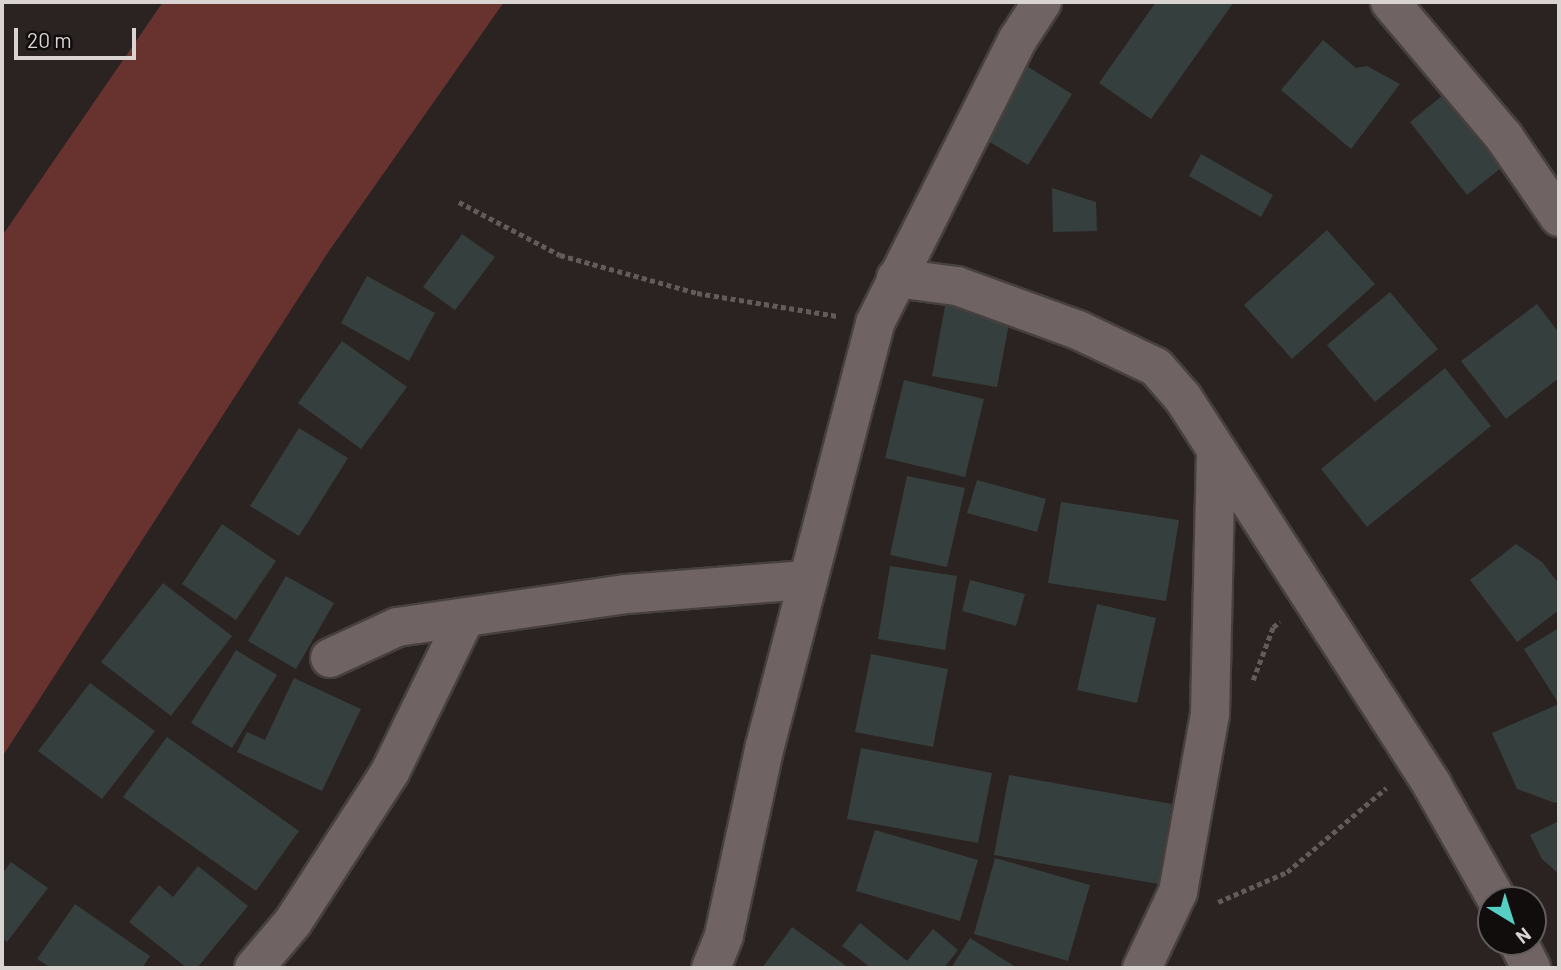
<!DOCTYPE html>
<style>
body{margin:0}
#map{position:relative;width:1561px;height:970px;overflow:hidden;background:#2b2322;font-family:Barlow,sans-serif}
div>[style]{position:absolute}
.green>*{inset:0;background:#68332f}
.building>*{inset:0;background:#353f3e}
.path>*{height:4.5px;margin-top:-2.25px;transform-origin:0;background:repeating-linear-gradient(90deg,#635b5a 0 5px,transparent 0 8.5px)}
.roads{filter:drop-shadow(2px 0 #47403f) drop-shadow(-2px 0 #47403f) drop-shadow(0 2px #47403f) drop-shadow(0 -2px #47403f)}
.minor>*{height:38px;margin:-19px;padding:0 19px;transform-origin:19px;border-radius:19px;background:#6f6463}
span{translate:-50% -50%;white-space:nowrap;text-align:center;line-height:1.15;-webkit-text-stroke:5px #110d0d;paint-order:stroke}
.frame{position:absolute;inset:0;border:4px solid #d9d3d2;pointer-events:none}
.north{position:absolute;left:1477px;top:886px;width:70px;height:70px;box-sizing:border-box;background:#110d0d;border:2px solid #615c5c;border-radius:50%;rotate:142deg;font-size:19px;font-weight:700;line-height:28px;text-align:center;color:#d9d3d2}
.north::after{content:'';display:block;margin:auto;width:24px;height:32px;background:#55cec4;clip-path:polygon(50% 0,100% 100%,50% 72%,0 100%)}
.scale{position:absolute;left:14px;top:28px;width:122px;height:32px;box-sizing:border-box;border:4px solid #d9d3d2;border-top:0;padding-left:9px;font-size:21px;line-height:24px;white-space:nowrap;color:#d9d3d2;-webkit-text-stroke:5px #110d0d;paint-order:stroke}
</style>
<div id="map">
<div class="green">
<div style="clip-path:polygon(163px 2px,504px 2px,329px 251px,2px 757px,2px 236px)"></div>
</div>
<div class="building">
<div style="clip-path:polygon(1156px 2px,1234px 2px,1151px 119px,1099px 83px)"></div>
<div style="clip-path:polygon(1323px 40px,1356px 68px,1367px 66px,1400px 84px,1351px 149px,1281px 90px)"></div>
<div style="clip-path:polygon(1017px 60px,1072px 94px,1028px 165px,973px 132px)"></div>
<div style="clip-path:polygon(1443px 95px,1501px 168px,1467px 195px,1410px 122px)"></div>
<div style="clip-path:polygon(1201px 154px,1273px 195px,1261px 217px,1189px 176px)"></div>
<div style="clip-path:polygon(1052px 188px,1096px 202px,1097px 231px,1053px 232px)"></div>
<div style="clip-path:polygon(1327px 230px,1375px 284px,1292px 359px,1244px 305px)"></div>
<div style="clip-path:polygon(462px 234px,495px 257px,455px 310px,423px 287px)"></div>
<div style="clip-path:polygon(367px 276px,435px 313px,409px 361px,341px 323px)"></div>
<div style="clip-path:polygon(1390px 292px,1438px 349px,1375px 402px,1327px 345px)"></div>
<div style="clip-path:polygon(946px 301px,1011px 313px,997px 387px,932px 376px)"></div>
<div style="clip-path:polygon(1537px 304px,1559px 333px,1559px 378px,1506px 419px,1461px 361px)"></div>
<div style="clip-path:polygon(342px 341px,407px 387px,361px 449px,298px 403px)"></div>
<div style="clip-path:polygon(1445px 368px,1491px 426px,1367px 527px,1321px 469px)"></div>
<div style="clip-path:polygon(904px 380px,984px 399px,965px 477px,885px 458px)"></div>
<div style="clip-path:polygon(299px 428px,348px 458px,299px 536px,250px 506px)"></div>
<div style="clip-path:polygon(907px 476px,965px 488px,947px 567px,890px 555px)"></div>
<div style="clip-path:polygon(977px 480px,1046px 499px,1037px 532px,967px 513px)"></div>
<div style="clip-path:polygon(1061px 502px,1179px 520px,1166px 601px,1048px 583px)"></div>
<div style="clip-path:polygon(222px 524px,276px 561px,236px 620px,182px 584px)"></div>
<div style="clip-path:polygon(1516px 544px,1542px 562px,1559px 584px,1559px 610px,1517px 642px,1470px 580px)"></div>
<div style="clip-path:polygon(890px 566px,957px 576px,945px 650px,878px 639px)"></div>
<div style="clip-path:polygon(286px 576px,334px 603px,296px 669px,248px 641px)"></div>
<div style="clip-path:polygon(970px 580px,1025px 594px,1016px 626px,962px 611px)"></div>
<div style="clip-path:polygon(163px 583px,232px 636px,171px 716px,101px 662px)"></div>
<div style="clip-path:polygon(1097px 604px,1156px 618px,1137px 703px,1077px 690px)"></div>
<div style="clip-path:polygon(1559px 628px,1559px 700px,1557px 701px,1524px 649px)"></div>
<div style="clip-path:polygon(236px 650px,277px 675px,232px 748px,191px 723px)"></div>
<div style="clip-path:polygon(871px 654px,948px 669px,933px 747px,855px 732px)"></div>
<div style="clip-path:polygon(294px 678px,361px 709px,322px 791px,237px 752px,247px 732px,265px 740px)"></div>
<div style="clip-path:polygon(90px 683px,155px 731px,102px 799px,38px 751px)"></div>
<div style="clip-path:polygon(1559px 704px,1559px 801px,1555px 803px,1517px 789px,1492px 733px)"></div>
<div style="clip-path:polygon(167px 737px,299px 831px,256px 891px,123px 797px)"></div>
<div style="clip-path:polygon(861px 748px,992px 773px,978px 843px,847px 819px)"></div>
<div style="clip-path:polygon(1009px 775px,1172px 804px,1158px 884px,994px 855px)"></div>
<div style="clip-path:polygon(1559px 821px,1559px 874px,1542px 859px,1530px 835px)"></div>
<div style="clip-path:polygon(875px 830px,978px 860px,960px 921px,856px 891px)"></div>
<div style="clip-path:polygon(995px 858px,1090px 885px,1068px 961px,974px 934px)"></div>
<div style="clip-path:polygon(11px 862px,48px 888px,7px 942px,2px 938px,2px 874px)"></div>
<div style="clip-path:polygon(198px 866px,248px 906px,197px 968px,187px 968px,129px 922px,159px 885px,173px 897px)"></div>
<div style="clip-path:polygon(75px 904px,150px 956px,142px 968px,51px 968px,37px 959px)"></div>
<div style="clip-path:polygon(860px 923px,907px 961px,933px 929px,958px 950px,944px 968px,871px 968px,842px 946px)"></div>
<div style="clip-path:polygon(792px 927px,849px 968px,762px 968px)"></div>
<div style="clip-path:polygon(970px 938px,1017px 968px,951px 968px)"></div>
</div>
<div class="path">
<div style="left:459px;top:202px;width:114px;rotate:27.7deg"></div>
<div style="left:560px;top:255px;width:142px;rotate:15.5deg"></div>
<div style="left:697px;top:293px;width:142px;rotate:9.3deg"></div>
<div style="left:1253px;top:680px;width:57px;rotate:-69.3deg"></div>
<div style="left:1273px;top:627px;width:9px;rotate:-36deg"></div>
<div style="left:1218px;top:902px;width:75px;rotate:-23.5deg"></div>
<div style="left:1287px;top:872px;width:130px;rotate:-40.3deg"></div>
</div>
<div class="roads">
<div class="minor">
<div style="left:1390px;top:2px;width:177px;rotate:49.8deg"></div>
<div style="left:1504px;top:137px;width:97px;rotate:55.5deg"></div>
<div style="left:896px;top:278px;width:62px;rotate:7.5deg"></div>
<div style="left:957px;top:286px;width:129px;rotate:20deg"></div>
<div style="left:1078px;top:330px;width:86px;rotate:25.4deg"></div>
<div style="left:1156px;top:367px;width:41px;rotate:48.9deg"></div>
<div style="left:1183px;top:398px;width:460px;rotate:57.2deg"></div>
<div style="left:1432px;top:785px;width:132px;rotate:60.5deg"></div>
<div style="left:330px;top:658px;width:74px;rotate:-24.8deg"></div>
<div style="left:397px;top:627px;width:232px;rotate:-8.2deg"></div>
<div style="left:627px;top:594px;width:180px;rotate:-4.5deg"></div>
<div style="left:1518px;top:942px;width:29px;rotate:63deg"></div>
<div style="left:254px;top:968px;width:60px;rotate:-49.7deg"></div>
<div style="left:293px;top:922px;width:179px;rotate:-57.1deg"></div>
<div style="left:390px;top:772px;width:171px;rotate:-64deg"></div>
<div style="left:711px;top:968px;width:35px;rotate:-68deg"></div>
<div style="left:724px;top:935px;width:193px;rotate:-77.8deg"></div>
<div style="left:765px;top:746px;width:437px;rotate:-75.4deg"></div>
<div style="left:875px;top:323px;width:318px;rotate:-63.3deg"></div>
<div style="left:1018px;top:39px;width:44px;rotate:-57deg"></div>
<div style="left:1142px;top:968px;width:84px;rotate:-64.7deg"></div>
<div style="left:1178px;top:892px;width:181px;rotate:-79.8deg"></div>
<div style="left:1210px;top:714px;width:262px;rotate:-88.7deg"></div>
</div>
</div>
<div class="frame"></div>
<div class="north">N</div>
<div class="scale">20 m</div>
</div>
